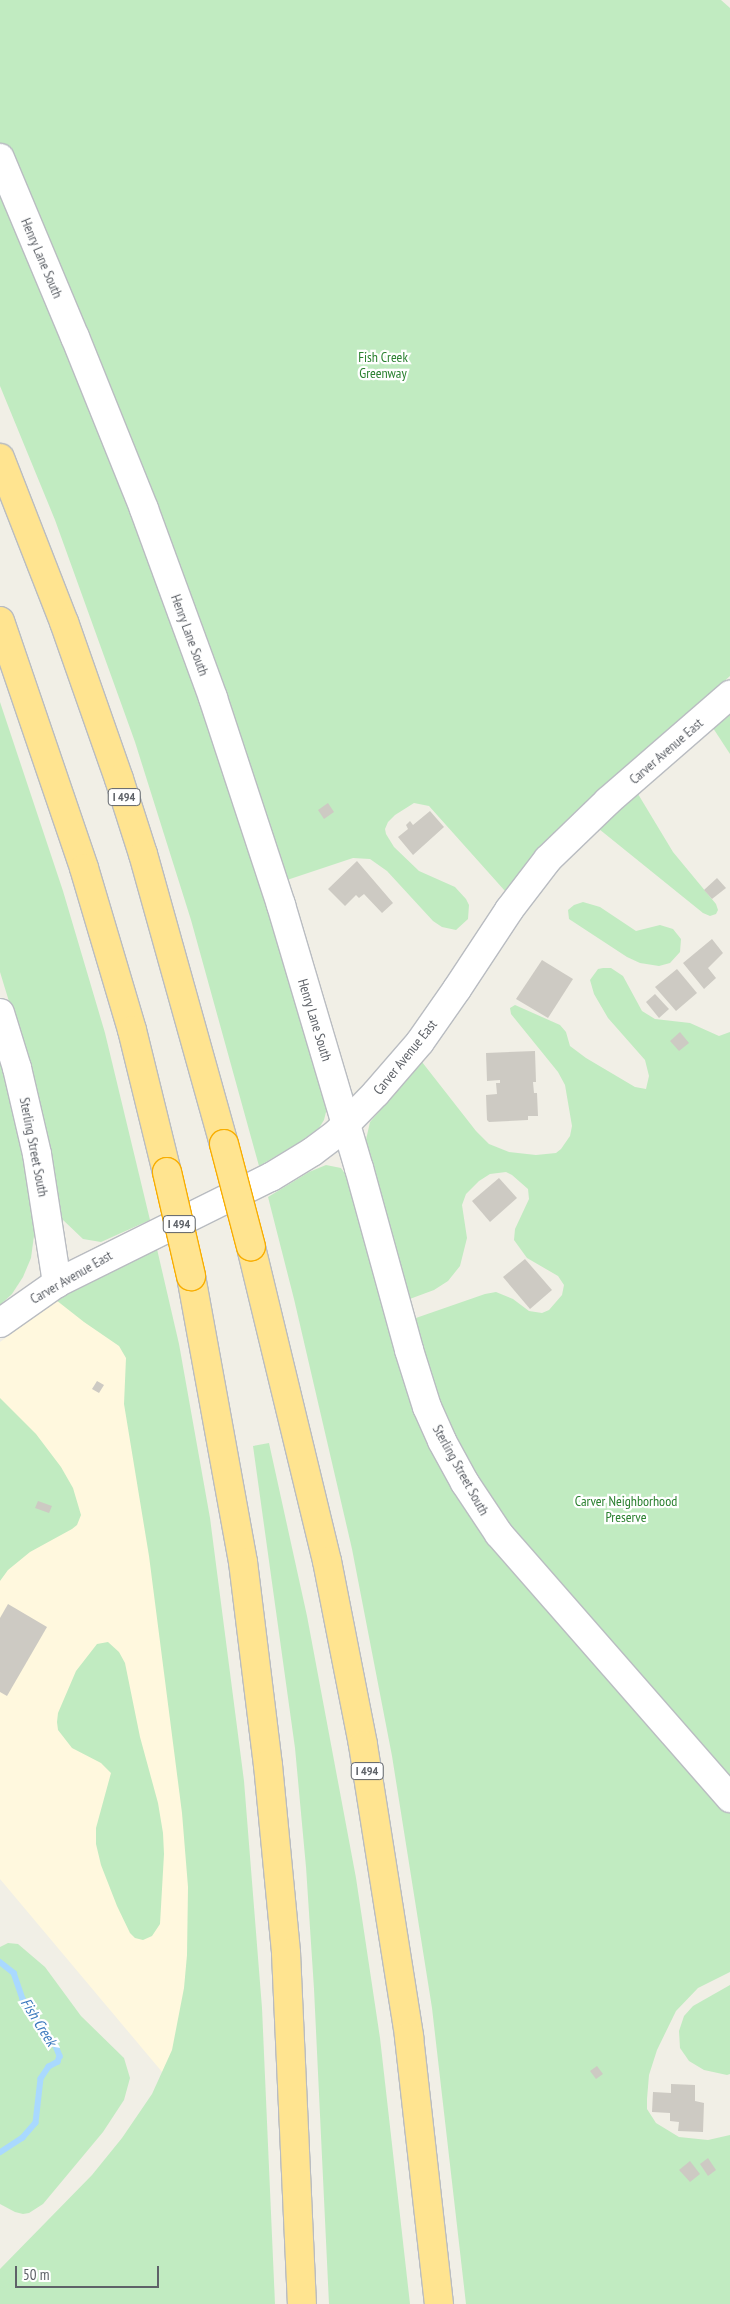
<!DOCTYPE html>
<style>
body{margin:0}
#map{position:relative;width:730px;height:2304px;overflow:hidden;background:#f1efe6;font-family:"PT Sans Narrow",sans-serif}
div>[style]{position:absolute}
.commercial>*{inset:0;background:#fff8de}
.green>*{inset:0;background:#c1ebc1}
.stream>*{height:5.5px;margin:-2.75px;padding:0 2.75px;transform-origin:2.75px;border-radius:2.75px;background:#a9d9ff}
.building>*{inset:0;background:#cdcac3}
.roads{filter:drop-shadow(1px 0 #b9bcc1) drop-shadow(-1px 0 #b9bcc1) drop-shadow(0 1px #b9bcc1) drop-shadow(0 -1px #b9bcc1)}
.minor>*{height:28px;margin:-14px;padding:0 14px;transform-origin:14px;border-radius:14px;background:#fff}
.highway>*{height:28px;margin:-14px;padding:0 14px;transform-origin:14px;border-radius:14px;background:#ffe490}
.bridges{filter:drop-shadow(1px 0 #f8ad00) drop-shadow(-1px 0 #f8ad00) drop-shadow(0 1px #f8ad00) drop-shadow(0 -1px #f8ad00)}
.highway-bridge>*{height:28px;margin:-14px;padding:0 14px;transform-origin:14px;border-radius:14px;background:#ffe490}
span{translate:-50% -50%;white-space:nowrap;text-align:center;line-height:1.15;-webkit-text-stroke:4.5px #fff;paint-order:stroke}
.shield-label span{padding:1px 4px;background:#fff;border:1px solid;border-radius:4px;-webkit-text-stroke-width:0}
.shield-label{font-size:12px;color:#5e6268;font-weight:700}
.street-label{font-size:14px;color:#5e6268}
.park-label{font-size:14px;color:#2b8130}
.water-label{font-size:15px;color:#3a78bd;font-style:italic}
.scale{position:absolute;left:15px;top:2266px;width:144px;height:22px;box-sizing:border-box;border:2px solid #5e6268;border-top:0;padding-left:6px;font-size:15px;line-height:18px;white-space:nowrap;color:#5e6268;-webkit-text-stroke:4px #fff;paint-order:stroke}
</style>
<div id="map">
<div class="commercial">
<div style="clip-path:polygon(120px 1266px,252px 2179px,0 1879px,0 1342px,64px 1295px)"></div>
</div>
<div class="green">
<div style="clip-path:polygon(0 0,721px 0,730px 8px,730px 676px,573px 814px,536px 852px,505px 891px,429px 806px,414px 803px,395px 815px,388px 822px,385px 829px,386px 834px,394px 847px,419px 871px,455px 887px,466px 899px,469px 905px,468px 919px,456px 930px,442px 927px,433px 921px,387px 871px,370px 859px,353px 858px,284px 881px,328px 1104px,324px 1120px,319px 1128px,297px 1144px,259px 1166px,191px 920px,135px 742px,55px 520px,0 386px)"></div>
<div style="clip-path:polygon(0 702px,63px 891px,105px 1033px,150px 1220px,101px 1242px,83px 1239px,62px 1219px,40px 1103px,0 972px)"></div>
<div style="clip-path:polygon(730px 714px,730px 754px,713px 728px)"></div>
<div style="clip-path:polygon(638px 794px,673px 852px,716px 904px,718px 910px,716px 914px,710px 916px,703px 913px,599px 829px)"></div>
<div style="clip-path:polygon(583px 902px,600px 907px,636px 931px,660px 925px,673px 929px,681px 939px,680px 952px,670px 963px,659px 966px,640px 963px,627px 957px,569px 919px,568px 910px,574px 905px)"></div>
<div style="clip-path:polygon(603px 968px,611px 968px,623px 976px,642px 1011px,655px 1019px,690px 1023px,719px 1036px,730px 1032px,730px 1784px,502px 1522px,454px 1437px,435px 1391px,413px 1319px,485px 1294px,496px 1292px,513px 1299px,529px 1311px,542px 1313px,549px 1310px,562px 1295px,564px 1285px,558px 1276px,527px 1258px,514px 1240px,515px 1229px,529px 1199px,528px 1189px,512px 1175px,506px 1172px,490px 1174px,479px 1181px,466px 1194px,462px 1205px,467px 1238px,460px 1266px,448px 1281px,434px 1290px,407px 1300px,365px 1144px,370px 1122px,422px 1062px,476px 1131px,489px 1144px,509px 1152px,536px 1155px,556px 1153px,561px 1149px,570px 1136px,572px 1126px,565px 1085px,558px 1072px,511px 1014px,510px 1008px,515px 1005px,560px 1025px,566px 1032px,570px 1046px,586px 1058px,635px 1087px,646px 1089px,649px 1076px,645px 1060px,608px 1018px,594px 994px,590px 980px,598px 969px)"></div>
<div style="clip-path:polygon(0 1058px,27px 1172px,35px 1228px,31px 1258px,23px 1277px,12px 1294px,0 1305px)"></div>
<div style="clip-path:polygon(326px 1165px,341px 1168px,349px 1179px,369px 1246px,395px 1352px,410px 1399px,703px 1781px,730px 1812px,730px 1972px,698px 1988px,676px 2011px,657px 2050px,649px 2075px,647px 2099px,647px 2109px,656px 2123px,679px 2137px,708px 2140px,730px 2135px,730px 2304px,466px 2304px,432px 2008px,392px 1756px,352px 1549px,294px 1299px,268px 1197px,309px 1172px)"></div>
<div style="clip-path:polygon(157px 1249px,179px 1344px,210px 1518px,244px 1781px,262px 2008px,275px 2304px,0 2304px,0 2269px,92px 2175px,122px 2138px,152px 2094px,172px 2050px,184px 1988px,187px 1955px,188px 1887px,182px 1813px,149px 1556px,124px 1404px,126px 1358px,119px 1346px,84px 1322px,56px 1300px,96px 1278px)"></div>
<div style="clip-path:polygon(0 1398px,36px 1434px,61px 1467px,73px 1488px,81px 1515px,77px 1525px,72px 1529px,30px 1552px,8px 1570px,0 1581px)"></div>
<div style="clip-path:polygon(269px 1443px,307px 1616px,356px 1878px,380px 2038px,410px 2304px,329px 2304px,314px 1989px,306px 1867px,295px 1748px,253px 1446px)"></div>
<div style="clip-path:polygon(108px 1642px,119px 1652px,125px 1663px,140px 1737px,158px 1803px,163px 1833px,164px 1854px,160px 1924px,152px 1936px,143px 1940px,135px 1938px,130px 1933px,117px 1906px,101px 1865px,96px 1844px,96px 1828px,111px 1773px,101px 1763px,72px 1748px,58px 1730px,57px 1722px,58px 1713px,76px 1671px,97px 1644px)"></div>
<div style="clip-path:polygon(8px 1943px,18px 1944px,45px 1967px,81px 2016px,124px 2058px,130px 2078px,124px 2100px,103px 2132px,43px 2204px,29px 2213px,23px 2214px,15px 2212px,0 2204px,0 1947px)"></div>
<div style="clip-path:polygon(730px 1985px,730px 2074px,727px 2075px,704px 2070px,689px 2061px,680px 2048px,679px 2031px,684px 2016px,693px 2006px)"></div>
</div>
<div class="stream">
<div style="left:0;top:1962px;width:18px;rotate:38deg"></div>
<div style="left:14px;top:1973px;width:28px;rotate:71deg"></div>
<div style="left:23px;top:1999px;width:57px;rotate:54.9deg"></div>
<div style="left:56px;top:2046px;width:11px;rotate:68deg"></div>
<div style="left:60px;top:2056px;width:6px;rotate:108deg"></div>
<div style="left:58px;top:2062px;width:10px;rotate:151deg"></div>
<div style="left:49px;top:2067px;width:14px;rotate:124deg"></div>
<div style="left:41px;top:2079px;width:44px;rotate:96.5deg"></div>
<div style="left:36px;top:2123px;width:20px;rotate:131deg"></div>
<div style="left:23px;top:2138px;width:27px;rotate:147deg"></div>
</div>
<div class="building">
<div style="clip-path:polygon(328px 803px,334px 812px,324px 819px,318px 810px)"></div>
<div style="clip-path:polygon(430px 811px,444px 827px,413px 855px,398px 837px,408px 829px,406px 825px,410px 821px,413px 825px)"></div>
<div style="clip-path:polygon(357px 861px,393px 903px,382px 913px,364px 894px,359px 898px,356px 895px,345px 906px,328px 889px)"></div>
<div style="clip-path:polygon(717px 878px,726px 888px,712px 899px,704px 890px)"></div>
<div style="clip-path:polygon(712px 939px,723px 953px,708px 968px,716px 978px,704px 989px,683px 963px)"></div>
<div style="clip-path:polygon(542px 960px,573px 979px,548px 1018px,516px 999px)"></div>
<div style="clip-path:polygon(677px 969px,697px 993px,676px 1011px,655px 987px)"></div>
<div style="clip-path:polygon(655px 994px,669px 1009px,659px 1018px,646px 1002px)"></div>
<div style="clip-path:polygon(680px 1032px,689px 1043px,679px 1051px,670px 1041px)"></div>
<div style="clip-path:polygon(535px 1051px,536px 1082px,533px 1082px,534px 1093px,537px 1093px,538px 1116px,528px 1116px,528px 1120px,489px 1122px,487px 1120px,486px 1095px,497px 1094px,496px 1083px,500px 1083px,500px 1080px,487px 1081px,486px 1053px)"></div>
<div style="clip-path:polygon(499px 1178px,517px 1198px,490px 1222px,472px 1201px)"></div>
<div style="clip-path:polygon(525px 1259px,552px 1290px,530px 1309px,503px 1277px)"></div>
<div style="clip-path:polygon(97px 1381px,104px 1385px,99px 1393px,92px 1389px)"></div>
<div style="clip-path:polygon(38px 1501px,52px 1506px,49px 1513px,35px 1508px)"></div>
<div style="clip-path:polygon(8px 1604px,47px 1627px,7px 1696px,0 1692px,0 1618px)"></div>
<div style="clip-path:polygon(597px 2066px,603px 2074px,596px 2079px,590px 2071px)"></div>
<div style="clip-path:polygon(671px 2084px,695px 2085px,695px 2101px,704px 2103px,703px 2132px,678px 2131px,679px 2122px,670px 2121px,670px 2113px,652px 2112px,653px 2092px,671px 2093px)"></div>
<div style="clip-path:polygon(708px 2158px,716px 2170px,708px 2176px,700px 2164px)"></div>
<div style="clip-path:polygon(690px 2161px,700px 2174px,690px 2182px,679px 2170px)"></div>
</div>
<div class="roads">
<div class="minor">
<div style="left:0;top:158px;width:194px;rotate:67.3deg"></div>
<div style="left:75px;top:337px;width:185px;rotate:68.1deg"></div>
<div style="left:144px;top:509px;width:201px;rotate:69.9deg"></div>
<div style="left:213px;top:698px;width:218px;rotate:71.8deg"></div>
<div style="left:281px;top:905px;width:274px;rotate:73.5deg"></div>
<div style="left:359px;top:1168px;width:189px;rotate:74.6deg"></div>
<div style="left:409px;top:1350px;width:60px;rotate:72.5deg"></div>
<div style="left:427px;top:1407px;width:37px;rotate:66deg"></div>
<div style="left:442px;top:1441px;width:48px;rotate:61.3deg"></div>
<div style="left:465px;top:1483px;width:61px;rotate:56.3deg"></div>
<div style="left:499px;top:1534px;width:351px;rotate:48.8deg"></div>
<div style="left:0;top:1013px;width:58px;rotate:72.8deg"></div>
<div style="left:17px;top:1068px;width:88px;rotate:76.9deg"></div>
<div style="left:37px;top:1154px;width:131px;rotate:81.2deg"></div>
<div style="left:0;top:1323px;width:70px;rotate:-35.1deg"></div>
<div style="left:57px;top:1283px;width:239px;rotate:-26.4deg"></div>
<div style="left:271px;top:1177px;width:48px;rotate:-31.4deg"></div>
<div style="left:312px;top:1152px;width:31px;rotate:-37deg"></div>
<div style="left:337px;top:1133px;width:56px;rotate:-45.7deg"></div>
<div style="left:376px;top:1093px;width:67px;rotate:-49.2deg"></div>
<div style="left:420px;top:1042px;width:65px;rotate:-55.1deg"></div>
<div style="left:457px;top:989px;width:95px;rotate:-56.6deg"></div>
<div style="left:509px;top:910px;width:64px;rotate:-52.6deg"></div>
<div style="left:548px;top:859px;width:83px;rotate:-44deg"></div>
<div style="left:608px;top:801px;width:162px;rotate:-41deg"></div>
</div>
<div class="highway">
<div style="left:0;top:458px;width:176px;rotate:68.7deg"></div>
<div style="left:64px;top:622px;width:166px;rotate:70.7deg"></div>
<div style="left:119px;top:779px;width:79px;rotate:72.3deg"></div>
<div style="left:143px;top:854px;width:301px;rotate:74.4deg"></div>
<div style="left:0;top:621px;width:261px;rotate:71.2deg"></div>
<div style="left:84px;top:868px;width:169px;rotate:73.5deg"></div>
<div style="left:132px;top:1030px;width:146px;rotate:76.2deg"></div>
<div style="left:251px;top:1247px;width:323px;rotate:76.4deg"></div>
<div style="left:327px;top:1561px;width:187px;rotate:78.9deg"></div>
<div style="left:363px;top:1745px;width:296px;rotate:81deg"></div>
<div style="left:409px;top:2037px;width:269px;rotate:83.6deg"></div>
<div style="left:191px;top:1276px;width:291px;rotate:79.7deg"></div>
<div style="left:243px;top:1562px;width:205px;rotate:83deg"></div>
<div style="left:268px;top:1765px;width:189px;rotate:84.5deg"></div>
<div style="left:286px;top:1953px;width:351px;rotate:87.4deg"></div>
</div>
</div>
<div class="bridges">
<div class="highway-bridge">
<div style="left:224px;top:1144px;width:106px;rotate:75.3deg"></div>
<div style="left:167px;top:1172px;width:107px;rotate:77deg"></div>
</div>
</div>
<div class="shield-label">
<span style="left:124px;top:797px">I 494</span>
<span style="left:179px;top:1224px">I 494</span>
<span style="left:367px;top:1771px">I 494</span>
</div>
<div class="street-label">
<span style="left:42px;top:258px;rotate:67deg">Henry Lane South</span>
<span style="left:190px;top:635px;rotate:70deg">Henry Lane South</span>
<span style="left:666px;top:751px;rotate:-41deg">Carver Avenue East</span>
<span style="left:315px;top:1020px;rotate:73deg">Henry Lane South</span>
<span style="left:405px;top:1057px;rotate:-51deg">Carver Avenue East</span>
<span style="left:34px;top:1147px;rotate:79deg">Sterling Street South</span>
<span style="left:71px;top:1277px;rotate:-30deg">Carver Avenue East</span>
<span style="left:461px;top:1470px;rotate:61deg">Sterling Street South</span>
</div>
<div class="park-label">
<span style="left:383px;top:365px">Fish Creek<br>Greenway</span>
<span style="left:626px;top:1509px">Carver Neighborhood<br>Preserve</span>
</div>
<div class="water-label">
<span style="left:39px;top:2022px;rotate:58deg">Fish Creek</span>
</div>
<div class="scale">50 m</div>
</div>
